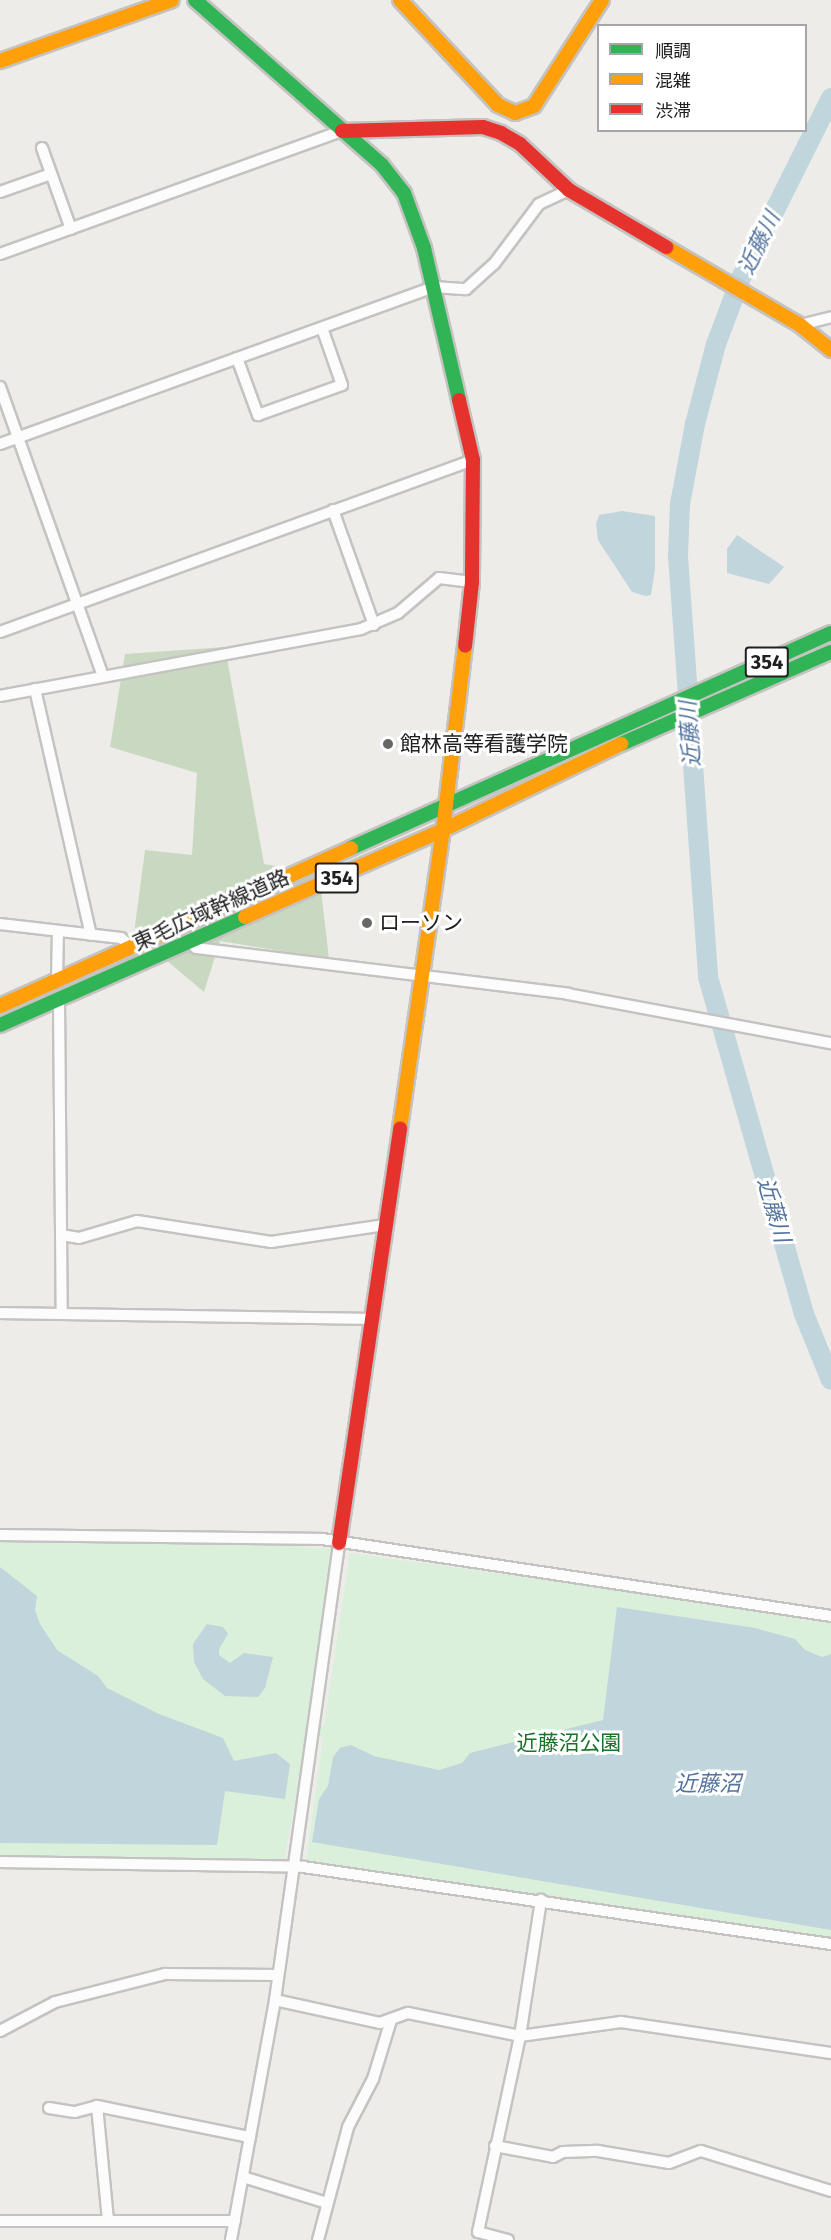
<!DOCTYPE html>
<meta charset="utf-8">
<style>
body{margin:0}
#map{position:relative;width:831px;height:2240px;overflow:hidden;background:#eeece9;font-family:"Fira Sans","Noto Sans JP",sans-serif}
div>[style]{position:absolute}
.forest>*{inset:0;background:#c9d9c1}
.park>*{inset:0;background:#daf0db}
.water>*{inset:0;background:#c0d5dc}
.river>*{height:20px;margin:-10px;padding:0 10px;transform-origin:10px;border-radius:10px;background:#c0d5dc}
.roads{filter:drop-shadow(2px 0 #c4c3c1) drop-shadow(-2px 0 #c4c3c1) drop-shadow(0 2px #c4c3c1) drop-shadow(0 -2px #c4c3c1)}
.street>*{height:10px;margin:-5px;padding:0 5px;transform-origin:5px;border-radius:5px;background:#fcfcfc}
.fast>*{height:14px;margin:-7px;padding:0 7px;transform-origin:7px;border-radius:7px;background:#30b455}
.slow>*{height:14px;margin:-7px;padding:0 7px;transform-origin:7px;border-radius:7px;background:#ff9f0a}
.jam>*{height:14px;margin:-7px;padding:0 7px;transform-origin:7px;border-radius:7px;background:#e5322d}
.dots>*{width:16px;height:16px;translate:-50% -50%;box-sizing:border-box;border:3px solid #fff;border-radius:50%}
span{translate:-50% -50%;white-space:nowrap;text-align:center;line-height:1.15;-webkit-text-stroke:6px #fff;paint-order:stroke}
.shield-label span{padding:2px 4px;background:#fff;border:2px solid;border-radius:4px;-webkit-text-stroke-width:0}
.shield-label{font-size:20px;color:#202020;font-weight:700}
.poi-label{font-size:21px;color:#202020}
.left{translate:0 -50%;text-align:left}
.street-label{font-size:21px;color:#202020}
.park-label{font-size:21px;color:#197227}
.water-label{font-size:22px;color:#54749e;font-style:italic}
.legend{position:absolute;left:597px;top:24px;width:210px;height:108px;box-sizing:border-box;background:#fff;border:2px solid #a6a6a6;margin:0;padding:8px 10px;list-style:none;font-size:18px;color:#202020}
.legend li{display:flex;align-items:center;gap:12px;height:30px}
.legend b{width:30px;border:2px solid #a6a6a6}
</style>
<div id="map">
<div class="forest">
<div style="clip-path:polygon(225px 647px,264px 864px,319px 873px,329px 959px,220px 941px,204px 992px,134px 933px,145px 850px,192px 855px,197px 773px,110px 747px,125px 654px)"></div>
</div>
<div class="park">
<div style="clip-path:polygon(0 1541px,279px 1545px,332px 1549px,309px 1724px,324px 1726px,350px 1553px,831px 1620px,831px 1941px,306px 1862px,323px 1737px,307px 1735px,284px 1861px,0 1858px)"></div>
</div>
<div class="water">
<div style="clip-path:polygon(622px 511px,655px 516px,655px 569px,651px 595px,646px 596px,632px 592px,598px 540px,596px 524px,599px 515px)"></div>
<div style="clip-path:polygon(737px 535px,784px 567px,769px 584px,727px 573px,727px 549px)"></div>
<div style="clip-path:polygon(0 1567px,37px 1596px,35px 1610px,40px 1624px,57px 1650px,98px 1676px,107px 1688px,159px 1714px,223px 1738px,234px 1761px,276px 1753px,290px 1764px,285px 1799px,225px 1791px,217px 1845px,0 1843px)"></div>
<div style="clip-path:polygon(617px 1607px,755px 1628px,795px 1639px,805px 1650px,822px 1657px,831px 1654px,831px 1930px,312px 1842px,319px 1799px,328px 1786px,333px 1757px,340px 1748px,351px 1745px,374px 1756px,439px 1770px,462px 1763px,470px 1753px,603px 1720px)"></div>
<div style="clip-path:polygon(207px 1624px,223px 1627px,228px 1634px,219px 1649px,219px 1655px,230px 1663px,244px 1653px,273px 1657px,265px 1688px,258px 1697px,225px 1696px,203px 1679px,194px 1662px,193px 1644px)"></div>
</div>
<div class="river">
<div style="left:831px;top:98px;width:201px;rotate:116.6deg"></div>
<div style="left:741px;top:278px;width:71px;rotate:110.7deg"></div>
<div style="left:716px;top:344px;width:83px;rotate:104.7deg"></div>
<div style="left:695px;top:424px;width:81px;rotate:100.6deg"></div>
<div style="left:680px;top:504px;width:52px;rotate:92.2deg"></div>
<div style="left:678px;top:556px;width:422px;rotate:85.9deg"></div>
<div style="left:708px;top:977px;width:350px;rotate:74.1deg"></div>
<div style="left:804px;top:1314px;width:71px;rotate:67.8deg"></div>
</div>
<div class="roads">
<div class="street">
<div style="left:42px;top:148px;width:86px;rotate:70.3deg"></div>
<div style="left:0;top:192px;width:54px;rotate:-19.4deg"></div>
<div style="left:0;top:254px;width:363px;rotate:-19.8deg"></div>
<div style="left:800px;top:325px;width:32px;rotate:-14deg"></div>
<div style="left:237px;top:358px;width:61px;rotate:69.8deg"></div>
<div style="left:258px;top:415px;width:89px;rotate:-19.7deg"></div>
<div style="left:342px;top:385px;width:60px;rotate:-109.3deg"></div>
<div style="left:0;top:387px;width:307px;rotate:70.4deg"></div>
<div style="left:0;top:444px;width:462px;rotate:-19.9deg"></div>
<div style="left:434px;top:287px;width:32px;rotate:4deg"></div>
<div style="left:466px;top:289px;width:38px;rotate:-42deg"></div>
<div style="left:494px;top:264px;width:75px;rotate:-53.1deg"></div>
<div style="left:539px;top:204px;width:33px;rotate:-25deg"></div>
<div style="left:333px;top:510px;width:122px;rotate:70.4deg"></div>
<div style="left:0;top:632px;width:503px;rotate:-19.98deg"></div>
<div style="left:35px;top:689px;width:252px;rotate:77.2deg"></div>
<div style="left:0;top:696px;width:367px;rotate:-10.5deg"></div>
<div style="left:361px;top:629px;width:40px;rotate:-23.4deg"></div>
<div style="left:398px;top:613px;width:54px;rotate:-40.5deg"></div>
<div style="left:439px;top:578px;width:33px;rotate:7deg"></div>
<div style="left:0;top:924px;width:122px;rotate:6.6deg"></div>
<div style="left:121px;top:938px;width:16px;rotate:40deg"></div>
<div style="left:189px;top:941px;width:10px;rotate:45deg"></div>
<div style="left:196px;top:948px;width:375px;rotate:7deg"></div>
<div style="left:568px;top:994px;width:268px;rotate:10.6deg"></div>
<div style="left:57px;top:981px;width:50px;rotate:-88.9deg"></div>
<div style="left:59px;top:1001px;width:313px;rotate:89.5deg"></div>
<div style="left:61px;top:1235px;width:18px;rotate:9deg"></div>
<div style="left:79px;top:1238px;width:60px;rotate:-16.3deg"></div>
<div style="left:137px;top:1221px;width:136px;rotate:8.9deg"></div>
<div style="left:271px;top:1242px;width:115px;rotate:-8.5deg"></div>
<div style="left:0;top:1313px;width:370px;rotate:0.9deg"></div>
<div style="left:0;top:1535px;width:322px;rotate:0.7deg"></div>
<div style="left:322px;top:1539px;width:515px;rotate:8.6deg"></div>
<div style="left:0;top:1862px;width:303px;rotate:0.9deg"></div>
<div style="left:303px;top:1867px;width:534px;rotate:8.3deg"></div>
<div style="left:275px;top:2000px;width:107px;rotate:12.4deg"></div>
<div style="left:380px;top:2023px;width:30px;rotate:-20deg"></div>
<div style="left:408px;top:2013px;width:114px;rotate:11.6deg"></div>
<div style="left:520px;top:2036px;width:102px;rotate:-7.9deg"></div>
<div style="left:621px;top:2022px;width:212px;rotate:8.4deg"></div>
<div style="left:0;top:2031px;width:62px;rotate:-27.8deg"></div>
<div style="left:55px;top:2002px;width:114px;rotate:-14.3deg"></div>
<div style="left:165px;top:1974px;width:113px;rotate:0.5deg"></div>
<div style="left:97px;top:2106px;width:115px;rotate:84.5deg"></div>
<div style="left:49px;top:2108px;width:26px;rotate:9deg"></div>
<div style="left:75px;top:2112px;width:23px;rotate:-15deg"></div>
<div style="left:97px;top:2106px;width:156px;rotate:11.5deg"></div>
<div style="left:495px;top:2146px;width:59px;rotate:10.7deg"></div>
<div style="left:553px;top:2157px;width:11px;rotate:-27deg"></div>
<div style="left:563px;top:2152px;width:35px;rotate:-2deg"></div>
<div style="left:598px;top:2151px;width:72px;rotate:9.6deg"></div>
<div style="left:669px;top:2163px;width:34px;rotate:-21deg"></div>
<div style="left:701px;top:2151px;width:136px;rotate:17.1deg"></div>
<div style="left:243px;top:2177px;width:88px;rotate:17.2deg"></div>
<div style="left:0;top:2221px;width:235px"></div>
<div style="left:231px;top:2240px;width:244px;rotate:-79.6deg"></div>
<div style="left:275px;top:2000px;width:461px;rotate:-82deg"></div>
<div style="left:318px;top:2240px;width:117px;rotate:-75.1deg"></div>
<div style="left:348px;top:2127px;width:54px;rotate:-62.5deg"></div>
<div style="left:373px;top:2079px;width:62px;rotate:-73deg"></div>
<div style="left:508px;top:2240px;width:31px;rotate:-165deg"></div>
<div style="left:478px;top:2232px;width:200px;rotate:-77.9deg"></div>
<div style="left:520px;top:2036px;width:138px;rotate:-81.2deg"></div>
</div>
<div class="fast">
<div style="left:195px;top:0;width:249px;rotate:41.4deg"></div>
<div style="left:382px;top:165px;width:36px;rotate:52deg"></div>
<div style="left:404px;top:193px;width:59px;rotate:70deg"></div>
<div style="left:424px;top:248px;width:156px;rotate:77deg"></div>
<div style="left:621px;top:744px;width:229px;rotate:-23.7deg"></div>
<div style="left:351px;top:848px;width:526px;rotate:-24.13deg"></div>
<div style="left:0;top:1025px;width:268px;rotate:-23.8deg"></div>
</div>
<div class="slow">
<div style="left:400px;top:0;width:144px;rotate:47deg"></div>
<div style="left:498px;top:105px;width:19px;rotate:25deg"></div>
<div style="left:515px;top:113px;width:20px;rotate:-20deg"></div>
<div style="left:534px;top:106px;width:126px;rotate:-57.3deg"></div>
<div style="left:0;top:61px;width:182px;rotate:-19.5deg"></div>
<div style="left:666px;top:247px;width:155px;rotate:30.2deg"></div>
<div style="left:800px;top:325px;width:40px;rotate:39deg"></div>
<div style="left:245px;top:917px;width:216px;rotate:-23.7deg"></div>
<div style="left:443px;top:830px;width:198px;rotate:-25.8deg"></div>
<div style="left:0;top:1006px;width:385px;rotate:-24.2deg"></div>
<div style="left:400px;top:1128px;width:301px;rotate:-81.8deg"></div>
<div style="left:443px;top:830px;width:185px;rotate:-83.2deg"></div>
</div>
<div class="jam">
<div style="left:342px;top:131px;width:141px;rotate:-1.6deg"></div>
<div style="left:483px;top:127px;width:19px;rotate:18deg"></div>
<div style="left:501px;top:133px;width:22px;rotate:30deg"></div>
<div style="left:520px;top:144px;width:67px;rotate:43.2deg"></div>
<div style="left:569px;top:190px;width:113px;rotate:30.4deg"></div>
<div style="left:459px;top:400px;width:62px;rotate:76.9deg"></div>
<div style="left:473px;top:460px;width:122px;rotate:90.5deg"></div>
<div style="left:472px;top:582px;width:64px;rotate:96.2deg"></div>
<div style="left:339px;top:1543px;width:419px;rotate:-81.6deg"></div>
</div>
</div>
<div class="dots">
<div style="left:388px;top:744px;background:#686766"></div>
<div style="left:367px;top:923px;background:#686766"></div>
</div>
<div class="shield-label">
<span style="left:767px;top:662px">354</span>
<span style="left:337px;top:878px">354</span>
</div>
<div class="poi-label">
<span class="left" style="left:400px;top:744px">館林高等看護学院</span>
<span class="left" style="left:379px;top:923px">ローソン</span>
</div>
<div class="street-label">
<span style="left:211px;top:910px;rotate:-24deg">東毛広域幹線道路</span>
</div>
<div class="park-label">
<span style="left:569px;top:1743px">近藤沼公園</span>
</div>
<div class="water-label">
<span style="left:759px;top:243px;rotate:-64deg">近藤川</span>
<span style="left:690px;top:734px;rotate:-94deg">近藤川</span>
<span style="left:774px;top:1210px;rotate:74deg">近藤川</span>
<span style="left:708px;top:1784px">近藤沼</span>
</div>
<ul class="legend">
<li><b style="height:8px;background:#30b455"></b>順調</li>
<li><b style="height:8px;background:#ff9f0a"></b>混雑</li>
<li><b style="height:8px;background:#e5322d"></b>渋滞</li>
</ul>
</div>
